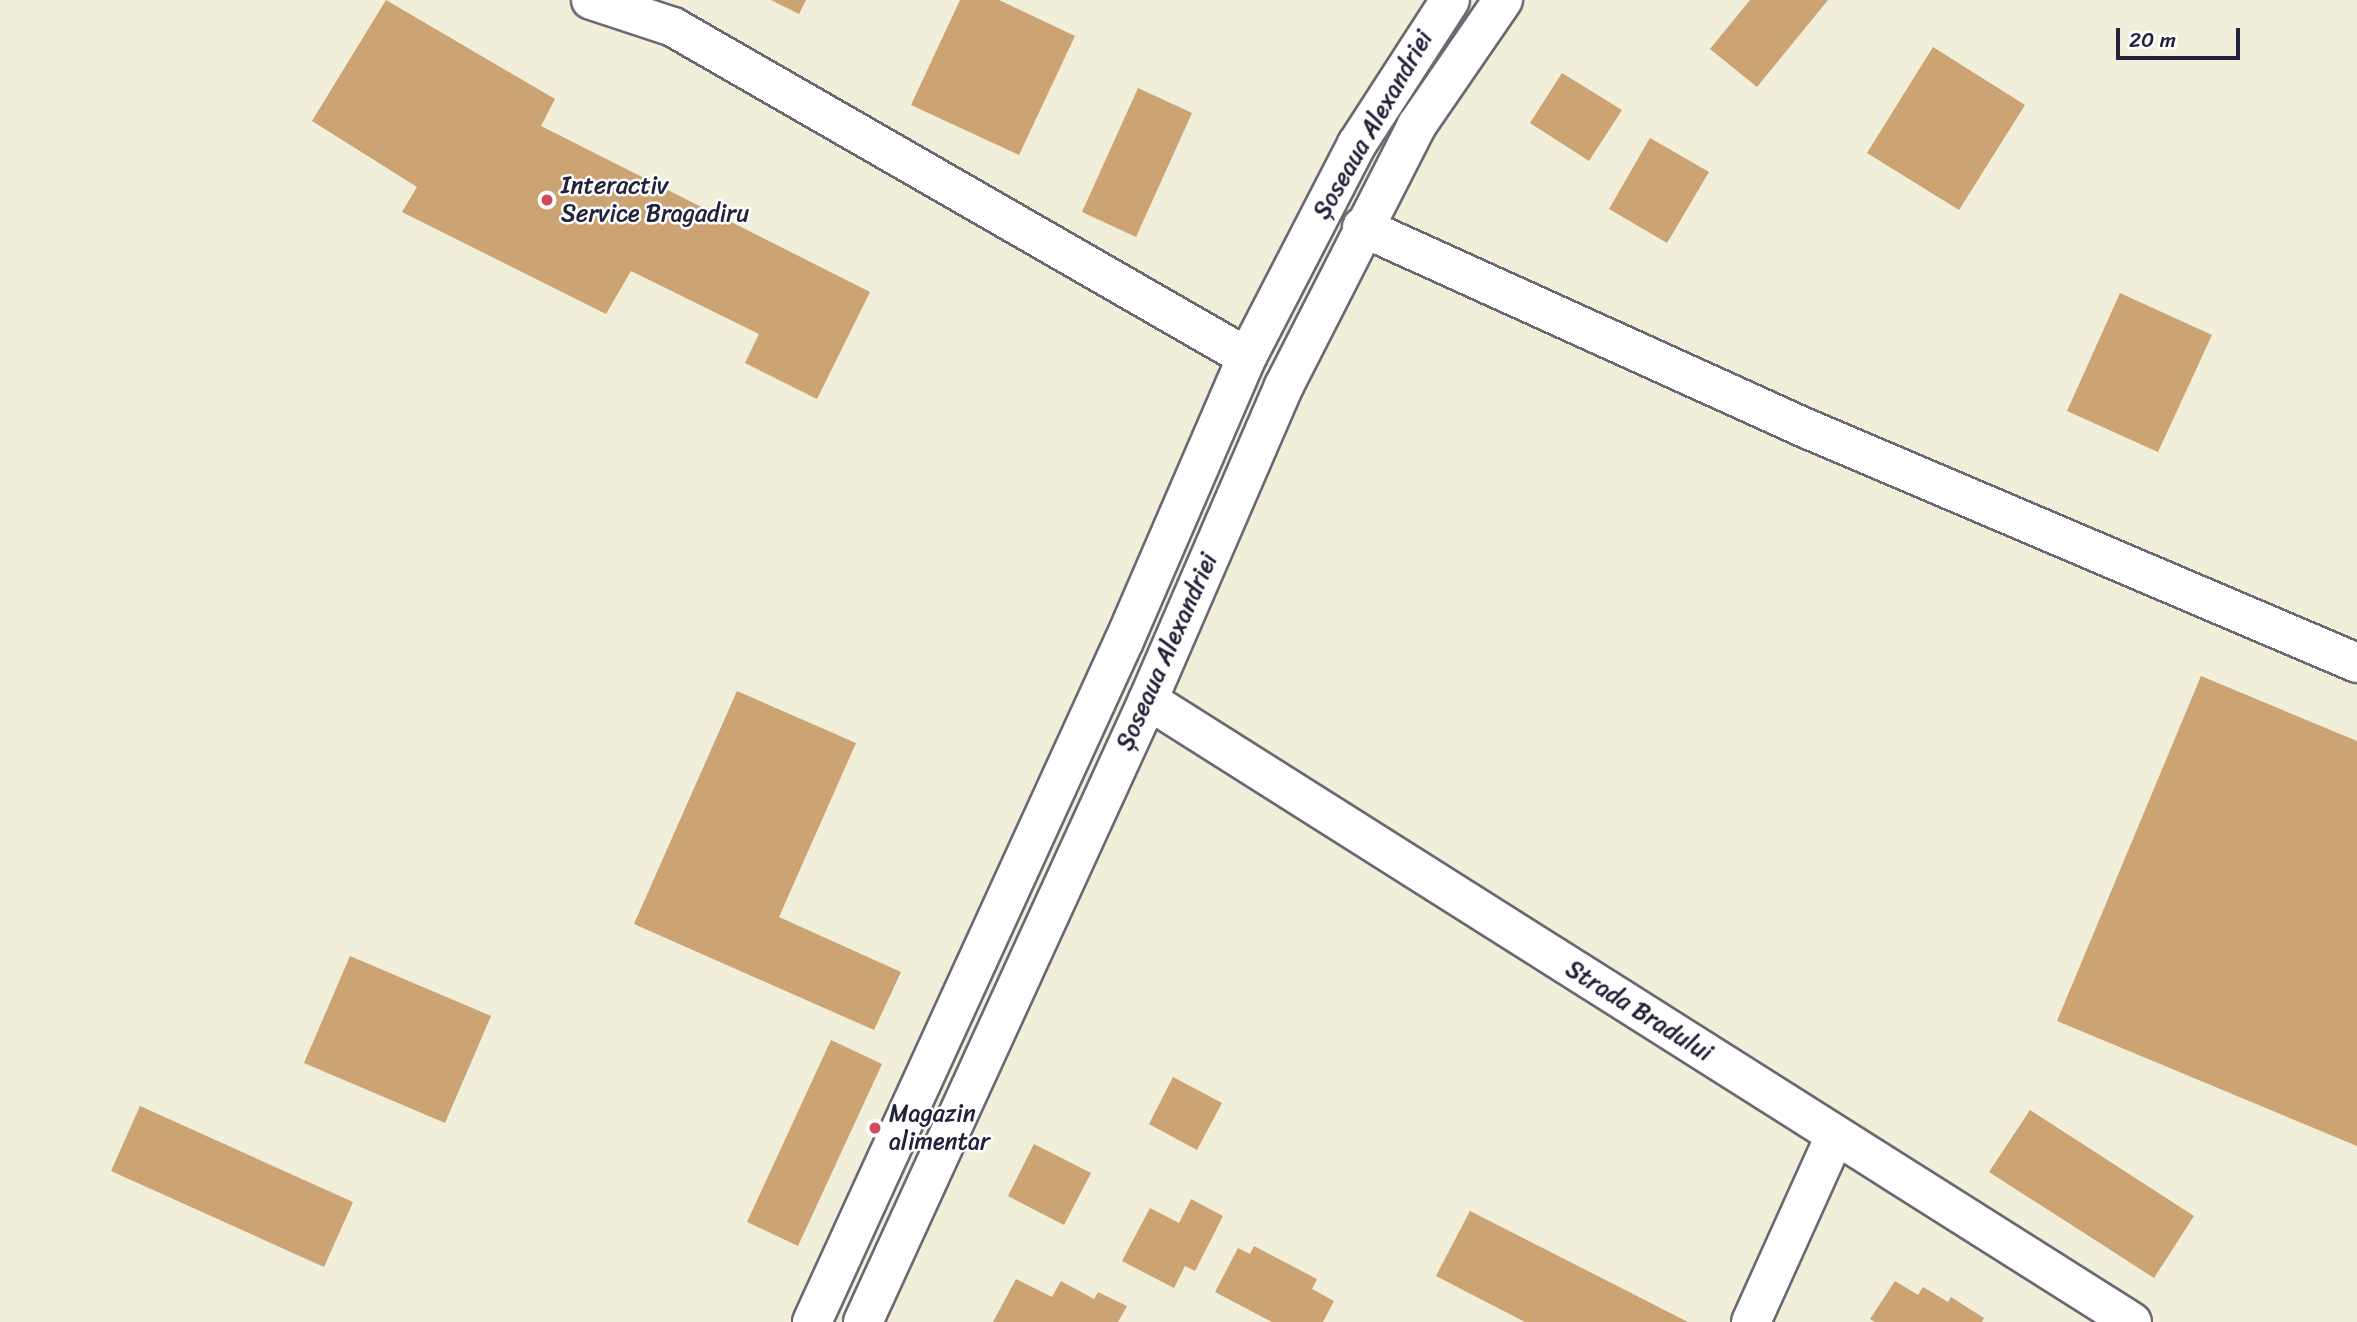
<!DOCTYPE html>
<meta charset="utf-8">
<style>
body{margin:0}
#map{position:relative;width:2357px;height:1322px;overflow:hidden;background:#f1eed9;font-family:Sriracha,sans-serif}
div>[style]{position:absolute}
.building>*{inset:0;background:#cca373}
.roads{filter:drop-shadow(2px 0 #6a6972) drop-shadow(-2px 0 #6a6972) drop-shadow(0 2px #6a6972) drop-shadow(0 -2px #6a6972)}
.minor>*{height:38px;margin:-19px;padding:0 19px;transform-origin:19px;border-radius:19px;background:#fff}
.highway>*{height:38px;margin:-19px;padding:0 19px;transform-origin:19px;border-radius:19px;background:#fff}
.dots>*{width:19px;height:19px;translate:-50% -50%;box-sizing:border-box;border:4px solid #fff;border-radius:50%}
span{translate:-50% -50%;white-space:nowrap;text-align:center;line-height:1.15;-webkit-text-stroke:5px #fff;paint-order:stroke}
.street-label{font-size:24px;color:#22223b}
.poi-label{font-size:24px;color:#22223b}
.left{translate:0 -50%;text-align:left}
.scale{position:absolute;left:2116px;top:28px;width:124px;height:32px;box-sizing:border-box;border:4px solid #22223b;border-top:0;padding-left:9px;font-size:21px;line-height:24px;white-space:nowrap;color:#22223b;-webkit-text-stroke:5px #fff;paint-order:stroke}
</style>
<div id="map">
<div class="building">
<div style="clip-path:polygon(386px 0,555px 99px,541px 126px,870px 292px,817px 399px,745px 363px,759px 334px,631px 271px,606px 314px,402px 212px,417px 187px,312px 121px)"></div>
<div style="clip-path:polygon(771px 0,806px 0,799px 14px)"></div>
<div style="clip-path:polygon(960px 0,999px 0,1075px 36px,1019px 155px,911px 105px)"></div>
<div style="clip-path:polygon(1750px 0,1828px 0,1757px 87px,1710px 49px)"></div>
<div style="clip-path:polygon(1933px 47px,2025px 105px,1959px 210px,1867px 153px)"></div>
<div style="clip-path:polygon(1562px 73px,1622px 110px,1589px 161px,1530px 123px)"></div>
<div style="clip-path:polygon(1138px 88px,1192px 113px,1136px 237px,1082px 212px)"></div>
<div style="clip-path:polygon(1650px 138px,1709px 172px,1667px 243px,1609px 209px)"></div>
<div style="clip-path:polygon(2120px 293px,2212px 335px,2158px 452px,2067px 411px)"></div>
<div style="clip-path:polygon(2201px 676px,2357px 741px,2357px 1146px,2057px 1021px)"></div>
<div style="clip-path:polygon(737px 691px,856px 743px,779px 917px,901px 972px,874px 1030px,634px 924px)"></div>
<div style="clip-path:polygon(350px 956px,491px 1016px,445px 1123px,304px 1063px)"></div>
<div style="clip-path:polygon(831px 1040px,882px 1064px,798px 1246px,747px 1222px)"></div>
<div style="clip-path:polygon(1173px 1077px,1222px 1103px,1197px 1150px,1149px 1124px)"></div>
<div style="clip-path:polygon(140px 1106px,353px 1202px,324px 1267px,111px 1171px)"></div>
<div style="clip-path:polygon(2030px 1110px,2194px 1216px,2154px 1278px,1989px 1172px)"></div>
<div style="clip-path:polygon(1034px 1144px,1091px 1173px,1064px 1225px,1008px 1196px)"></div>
<div style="clip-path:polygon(1191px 1199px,1223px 1216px,1195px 1271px,1185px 1266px,1174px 1288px,1122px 1261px,1150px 1208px,1179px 1223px)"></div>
<div style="clip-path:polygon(1470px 1211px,1688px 1322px,1525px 1322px,1436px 1276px)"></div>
<div style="clip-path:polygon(1254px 1246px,1317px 1279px,1312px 1289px,1334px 1301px,1323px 1322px,1272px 1322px,1215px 1292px,1238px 1248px,1250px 1254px)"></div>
<div style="clip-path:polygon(1016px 1279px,1052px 1297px,1061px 1281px,1094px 1299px,1098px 1292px,1127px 1306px,1118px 1322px,993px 1322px)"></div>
<div style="clip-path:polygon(1895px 1281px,1918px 1295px,1923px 1287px,1948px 1302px,1951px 1297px,1984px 1318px,1982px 1322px,1875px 1322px,1870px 1319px)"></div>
</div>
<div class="roads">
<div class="minor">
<div style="left:591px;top:0;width:86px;rotate:18.2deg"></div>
<div style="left:673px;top:27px;width:662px;rotate:29.9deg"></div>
<div style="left:1362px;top:227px;width:492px;rotate:24.4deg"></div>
<div style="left:1810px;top:430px;width:595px;rotate:23.07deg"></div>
<div style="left:1148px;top:700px;width:1164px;rotate:32.3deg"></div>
<div style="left:1751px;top:1322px;width:204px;rotate:-65.7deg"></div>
</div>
<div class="highway">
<div style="left:812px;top:1322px;width:749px;rotate:-65.39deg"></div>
<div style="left:1124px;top:641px;width:309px;rotate:-66.6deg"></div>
<div style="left:1247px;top:357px;width:240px;rotate:-62.7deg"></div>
<div style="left:1357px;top:144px;width:171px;rotate:-57.1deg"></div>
<div style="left:863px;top:1322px;width:684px;rotate:-65.38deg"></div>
<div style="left:1148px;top:700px;width:342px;rotate:-66.6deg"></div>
<div style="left:1284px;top:386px;width:293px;rotate:-63deg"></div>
<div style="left:1417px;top:125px;width:152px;rotate:-55.5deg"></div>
</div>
</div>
<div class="dots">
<div style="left:547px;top:200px;background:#d1495b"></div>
<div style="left:875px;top:1128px;background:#d1495b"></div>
</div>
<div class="street-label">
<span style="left:1373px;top:125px;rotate:-60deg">Șoseaua Alexandriei</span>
<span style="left:1167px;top:652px;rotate:-66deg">Șoseaua Alexandriei</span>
<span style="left:1639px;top:1011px;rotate:32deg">Strada Bradului</span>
</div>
<div class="poi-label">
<span class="left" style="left:561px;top:200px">Interactiv<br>Service Bragadiru</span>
<span class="left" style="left:889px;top:1128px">Magazin<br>alimentar</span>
</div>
<div class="scale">20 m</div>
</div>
